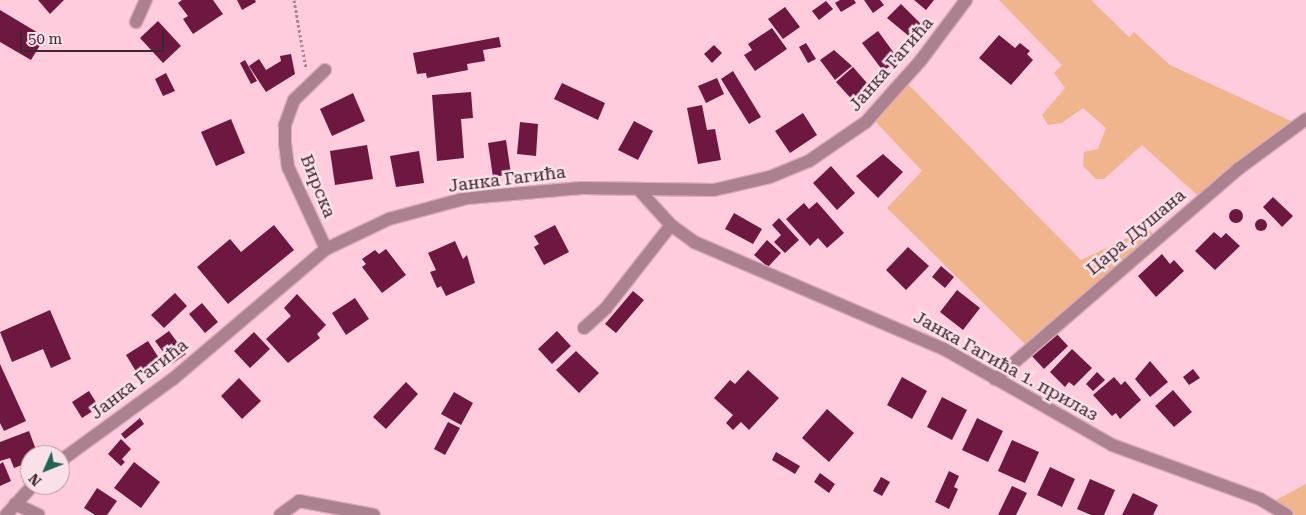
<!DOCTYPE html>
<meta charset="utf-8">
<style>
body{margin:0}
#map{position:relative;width:1306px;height:515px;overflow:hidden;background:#feccdd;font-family:"Roboto Serif",serif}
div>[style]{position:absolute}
.green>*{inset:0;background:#f0b58c}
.building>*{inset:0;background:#6e1741}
.round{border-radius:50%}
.path>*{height:3px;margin-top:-1.5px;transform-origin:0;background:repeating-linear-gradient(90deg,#ac8593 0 2.5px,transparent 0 5px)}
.roads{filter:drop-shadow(1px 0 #d8abba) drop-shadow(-1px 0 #d8abba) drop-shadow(0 1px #d8abba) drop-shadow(0 -1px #d8abba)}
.minor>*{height:12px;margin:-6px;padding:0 6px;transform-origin:6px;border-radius:6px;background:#ab808f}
span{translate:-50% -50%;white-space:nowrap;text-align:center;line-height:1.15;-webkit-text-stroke:5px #fae1e9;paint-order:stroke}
.street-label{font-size:18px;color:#3e262f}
.north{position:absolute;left:20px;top:445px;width:50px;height:50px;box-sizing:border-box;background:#fae1e9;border:1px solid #af969f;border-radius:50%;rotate:226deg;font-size:14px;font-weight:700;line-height:20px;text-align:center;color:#3e262f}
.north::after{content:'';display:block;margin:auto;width:18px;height:22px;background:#1f6355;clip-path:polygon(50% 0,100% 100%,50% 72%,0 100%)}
.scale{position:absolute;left:20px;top:30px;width:144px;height:22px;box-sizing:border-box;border:2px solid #3e262f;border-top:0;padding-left:6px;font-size:15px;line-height:18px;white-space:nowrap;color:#3e262f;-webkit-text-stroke:4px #fae1e9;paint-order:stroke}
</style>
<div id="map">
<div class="green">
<div style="clip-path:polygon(999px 0,1091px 0,1129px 37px,1134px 32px,1170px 65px,1306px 128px,1252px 165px,1206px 203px,1142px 145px,1104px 179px,1096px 179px,1083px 166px,1084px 152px,1098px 149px,1106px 128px,1083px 108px,1062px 123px,1048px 125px,1042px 115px,1065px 88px,1054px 73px,1062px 65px)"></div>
<div style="clip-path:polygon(907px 83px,1081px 260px,1148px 228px,1160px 241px,1030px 349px,887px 208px,922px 171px,875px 121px)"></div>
<div style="clip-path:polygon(1306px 484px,1306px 515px,1295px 515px,1276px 500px)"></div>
</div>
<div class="building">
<div style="clip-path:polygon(38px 0,64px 0,50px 14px)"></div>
<div style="clip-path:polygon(182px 0,213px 0,223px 14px,193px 34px,183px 19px,188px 16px,178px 3px)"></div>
<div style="clip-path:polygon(237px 0,255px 0,256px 2px,242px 10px)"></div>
<div style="clip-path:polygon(840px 0,854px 0,856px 3px,841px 12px,835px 3px)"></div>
<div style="clip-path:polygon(864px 0,880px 0,884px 5px,873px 13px)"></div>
<div style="clip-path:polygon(914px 0,934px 0,926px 10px)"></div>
<div style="clip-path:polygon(826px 1px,833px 9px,819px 20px,812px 11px)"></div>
<div style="clip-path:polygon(901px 4px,922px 25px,910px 37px,887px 18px)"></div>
<div style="clip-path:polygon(785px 7px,800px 27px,783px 39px,768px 19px)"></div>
<div style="clip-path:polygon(0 10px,45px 37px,31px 60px,0 42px)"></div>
<div style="clip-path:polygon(158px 21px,181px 46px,163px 63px,140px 38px)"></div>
<div style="clip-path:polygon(772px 28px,787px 49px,755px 71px,744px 55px,752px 50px,748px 44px)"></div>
<div style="clip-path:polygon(878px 31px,899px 60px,883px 71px,862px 43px)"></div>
<div style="clip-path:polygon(999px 35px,1015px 48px,1020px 43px,1030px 51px,1027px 54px,1033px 60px,1011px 85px,979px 58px)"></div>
<div style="clip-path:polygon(499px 37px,501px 47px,483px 50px,485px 61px,467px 64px,468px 70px,427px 78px,426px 73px,417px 74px,413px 53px)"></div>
<div style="clip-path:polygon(806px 43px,816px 59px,808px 63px,799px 47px)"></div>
<div style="clip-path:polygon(714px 45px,722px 53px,712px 63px,704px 54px)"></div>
<div style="clip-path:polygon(834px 50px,852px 66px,835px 80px,820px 60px)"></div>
<div style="clip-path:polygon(291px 54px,295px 74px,266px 92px,249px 66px,259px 59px,266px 70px,281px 61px,280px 56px)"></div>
<div style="clip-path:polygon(245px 60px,257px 81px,251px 84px,240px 63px)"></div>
<div style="clip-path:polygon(853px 67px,867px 83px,862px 88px,868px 95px,857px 105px,836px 82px)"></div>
<div style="clip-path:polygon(733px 71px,761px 117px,749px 124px,721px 79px)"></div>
<div style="clip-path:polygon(166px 73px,175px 91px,163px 96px,155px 79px)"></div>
<div style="clip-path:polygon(717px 78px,724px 94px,706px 103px,698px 86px)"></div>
<div style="clip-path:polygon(562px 83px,605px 103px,598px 120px,554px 99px)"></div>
<div style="clip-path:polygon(471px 92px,473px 118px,461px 119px,464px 158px,437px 161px,432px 95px)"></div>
<div style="clip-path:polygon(353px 93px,365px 121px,332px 136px,320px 109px)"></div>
<div style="clip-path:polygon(702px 105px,707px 130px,715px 129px,721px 160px,698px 164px,687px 108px)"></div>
<div style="clip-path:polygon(803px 113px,817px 135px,790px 153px,775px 131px)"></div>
<div style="clip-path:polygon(231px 119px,245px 153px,216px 166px,201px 132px)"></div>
<div style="clip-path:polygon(634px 121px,653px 131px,638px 160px,618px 150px)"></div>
<div style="clip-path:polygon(520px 122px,538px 124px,536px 156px,517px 154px)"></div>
<div style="clip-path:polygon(506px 140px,511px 174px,493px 177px,488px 143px)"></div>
<div style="clip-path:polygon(367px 145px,373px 179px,335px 185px,330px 151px)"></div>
<div style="clip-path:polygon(419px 151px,424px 183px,396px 187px,390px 156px)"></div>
<div style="clip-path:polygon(883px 154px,903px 172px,878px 198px,856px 176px)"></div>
<div style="clip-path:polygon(831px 166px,855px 193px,837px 210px,813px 183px)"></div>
<div style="clip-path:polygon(1273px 197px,1293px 216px,1282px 227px,1263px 207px)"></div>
<div style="clip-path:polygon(817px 202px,844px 233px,827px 248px,818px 238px,810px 246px,786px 219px,804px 203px,809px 209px)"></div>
<div class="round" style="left:1229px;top:209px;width:14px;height:14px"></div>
<div style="clip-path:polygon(734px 213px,762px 229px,753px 244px,725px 229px)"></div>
<div style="clip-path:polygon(779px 218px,799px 240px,785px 253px,774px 242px,781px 235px,772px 225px)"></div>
<div class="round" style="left:1255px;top:219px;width:12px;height:12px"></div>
<div style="clip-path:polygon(274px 225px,294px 250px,228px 304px,197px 267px,230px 239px,241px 252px)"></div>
<div style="clip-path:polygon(555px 225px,569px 252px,544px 265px,534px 247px,539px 244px,534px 236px)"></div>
<div style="clip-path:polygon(1214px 232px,1221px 238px,1226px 233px,1240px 246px,1215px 270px,1195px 251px)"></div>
<div style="clip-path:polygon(767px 240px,781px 253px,768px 267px,754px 255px)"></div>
<div style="clip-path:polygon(455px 241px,463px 259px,467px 255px,475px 283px,446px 296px,441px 286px,437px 288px,430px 272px,436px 270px,428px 253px)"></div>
<div style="clip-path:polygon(908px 247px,929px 266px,906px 290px,886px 270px)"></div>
<div style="clip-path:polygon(386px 249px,406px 275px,382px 293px,362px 267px,366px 264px,362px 259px,375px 250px,379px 254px)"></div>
<div style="clip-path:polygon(1162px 254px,1170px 264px,1174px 260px,1184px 271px,1156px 297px,1138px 276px)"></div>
<div style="clip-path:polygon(941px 266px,954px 277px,945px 288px,932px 277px)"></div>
<div style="clip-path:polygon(957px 290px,980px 308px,963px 330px,940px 312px)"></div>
<div style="clip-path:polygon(633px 291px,644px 300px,616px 333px,605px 324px)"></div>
<div style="clip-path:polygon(175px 293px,187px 306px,164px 328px,151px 315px)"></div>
<div style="clip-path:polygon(297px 294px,326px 325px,317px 334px,320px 338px,288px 363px,266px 339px,291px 316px,284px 308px)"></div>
<div style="clip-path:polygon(355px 298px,369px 319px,346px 335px,332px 313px)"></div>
<div style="clip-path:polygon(202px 303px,218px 322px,205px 333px,189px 314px)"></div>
<div style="clip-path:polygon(50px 310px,71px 359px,51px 368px,43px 349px,12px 362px,0 332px)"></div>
<div style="clip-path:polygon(169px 331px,186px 354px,172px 364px,155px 341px)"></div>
<div style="clip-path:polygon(557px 331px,571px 346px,552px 364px,538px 349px)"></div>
<div style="clip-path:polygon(254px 332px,270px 349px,250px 368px,234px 351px)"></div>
<div style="clip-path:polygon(1055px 332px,1068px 346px,1044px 369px,1031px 355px)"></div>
<div style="clip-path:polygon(148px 341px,164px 366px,146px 378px,142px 371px,137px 373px,126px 355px)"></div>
<div style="clip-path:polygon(1072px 349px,1092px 368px,1074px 386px,1069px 382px,1065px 387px,1050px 372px)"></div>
<div style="clip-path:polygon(576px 351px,599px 373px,579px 393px,556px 370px)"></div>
<div style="clip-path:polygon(1150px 361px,1168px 382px,1150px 397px,1135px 379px)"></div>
<div style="clip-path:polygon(0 364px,26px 421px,4px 431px,0 423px)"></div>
<div style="clip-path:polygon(1193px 369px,1200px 378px,1189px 385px,1183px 377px)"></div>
<div style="clip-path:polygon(748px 370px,779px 398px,749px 430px,741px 422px,733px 430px,726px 423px,733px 415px,714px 398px,730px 380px,735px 384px)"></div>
<div style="clip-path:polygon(1097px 372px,1105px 380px,1093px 391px,1086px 384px)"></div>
<div style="clip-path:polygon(902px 377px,927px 391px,912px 419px,887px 405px)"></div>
<div style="clip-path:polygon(1114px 377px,1121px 385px,1125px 381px,1141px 400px,1120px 419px,1116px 413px,1112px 416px,1093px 395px)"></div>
<div style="clip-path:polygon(239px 378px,261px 401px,242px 419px,221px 396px)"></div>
<div style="clip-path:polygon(406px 382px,418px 394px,386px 429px,373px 417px)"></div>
<div style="clip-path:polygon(1173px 390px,1192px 412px,1174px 427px,1155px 406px)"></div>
<div style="clip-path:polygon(89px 391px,99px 407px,82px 418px,72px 402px)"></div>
<div style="clip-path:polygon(454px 392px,473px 403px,461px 425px,441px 414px)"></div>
<div style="clip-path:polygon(942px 397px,967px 410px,952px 440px,927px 427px)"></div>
<div style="clip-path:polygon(827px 409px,854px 433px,829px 462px,802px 438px)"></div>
<div style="clip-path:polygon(140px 418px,144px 424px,125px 439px,121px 434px)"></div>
<div style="clip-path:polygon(977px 418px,1003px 431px,988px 462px,962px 450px)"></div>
<div style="clip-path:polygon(448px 422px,460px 428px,445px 455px,434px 449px)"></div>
<div style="clip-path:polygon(29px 431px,38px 455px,30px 455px,30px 462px,14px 468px,10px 458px,0 461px,0 442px)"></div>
<div style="clip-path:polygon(121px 439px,131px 449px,122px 459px,125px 462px,121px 466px,108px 454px)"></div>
<div style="clip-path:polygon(1012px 440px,1039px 452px,1025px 483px,998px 471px)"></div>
<div style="clip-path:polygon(776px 452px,800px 466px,795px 474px,772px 460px)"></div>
<div style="clip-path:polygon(3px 462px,11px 481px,0 486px,0 464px)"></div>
<div style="clip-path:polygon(134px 462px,160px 482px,141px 508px,114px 488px)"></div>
<div style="clip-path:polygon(1050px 467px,1075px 479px,1062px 507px,1037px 495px)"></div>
<div style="clip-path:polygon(949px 471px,959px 476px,954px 487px,958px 489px,949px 509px,935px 502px)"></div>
<div style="clip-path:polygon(820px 473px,835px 484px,829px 493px,814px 482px)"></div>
<div style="clip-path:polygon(881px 477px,890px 482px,882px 496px,873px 491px)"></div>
<div style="clip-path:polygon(1090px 479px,1115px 490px,1104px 515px,1091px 515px,1077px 509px)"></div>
<div style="clip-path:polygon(1012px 486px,1027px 493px,1016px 515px,998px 515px)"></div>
<div style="clip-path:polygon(97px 488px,117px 501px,107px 515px,95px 515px,84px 508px)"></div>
<div style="clip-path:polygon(1133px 493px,1158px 505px,1153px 515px,1122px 515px)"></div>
</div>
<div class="path">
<div style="left:294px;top:0;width:70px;rotate:80.1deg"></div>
</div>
<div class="roads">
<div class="minor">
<div style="left:136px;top:22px;width:24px;rotate:-66deg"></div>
<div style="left:325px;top:70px;width:43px;rotate:135.9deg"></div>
<div style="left:294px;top:100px;width:27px;rotate:110deg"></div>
<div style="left:285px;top:125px;width:18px;rotate:90deg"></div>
<div style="left:285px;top:143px;width:24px;rotate:83deg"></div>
<div style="left:288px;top:167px;width:90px;rotate:65.1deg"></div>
<div style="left:639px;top:190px;width:47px;rotate:47.6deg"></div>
<div style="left:671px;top:225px;width:29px;rotate:36deg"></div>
<div style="left:694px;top:242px;width:272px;rotate:23.2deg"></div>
<div style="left:944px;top:349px;width:193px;rotate:29.7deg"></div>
<div style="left:1112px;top:445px;width:158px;rotate:20deg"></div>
<div style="left:1260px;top:499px;width:31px;rotate:31deg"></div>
<div style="left:584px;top:328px;width:30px;rotate:-42deg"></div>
<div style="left:606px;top:308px;width:105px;rotate:-51.9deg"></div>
<div style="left:995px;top:379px;width:321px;rotate:-40.8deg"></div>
<div style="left:1238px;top:169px;width:84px;rotate:-36.3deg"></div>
<div style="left:60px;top:461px;width:140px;rotate:-36deg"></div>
<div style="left:173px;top:379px;width:201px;rotate:-40.4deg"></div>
<div style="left:326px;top:249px;width:70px;rotate:-25.5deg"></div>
<div style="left:389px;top:219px;width:81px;rotate:-15.1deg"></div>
<div style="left:467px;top:198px;width:115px;rotate:-5deg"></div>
<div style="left:582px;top:188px;width:132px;rotate:0.9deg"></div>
<div style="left:714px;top:190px;width:57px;rotate:-13.1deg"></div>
<div style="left:770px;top:177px;width:42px;rotate:-22.3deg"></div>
<div style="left:809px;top:161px;width:69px;rotate:-34.4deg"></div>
<div style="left:866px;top:122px;width:83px;rotate:-48.4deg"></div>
<div style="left:921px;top:60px;width:75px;rotate:-53.1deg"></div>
<div style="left:15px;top:504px;width:26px;rotate:25deg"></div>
<div style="left:6px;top:515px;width:40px;rotate:-48deg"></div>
<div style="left:280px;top:515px;width:24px;rotate:-36deg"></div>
<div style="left:299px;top:501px;width:76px;rotate:10.6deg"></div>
</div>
</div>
<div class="street-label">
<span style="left:891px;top:64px;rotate:-49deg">Јанка Гагића</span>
<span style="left:507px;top:179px;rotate:-7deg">Јанка Гагића</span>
<span style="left:318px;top:186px;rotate:68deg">Вирска</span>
<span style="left:1136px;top:232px;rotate:-40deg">Цара Душана</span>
<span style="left:1006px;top:366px;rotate:29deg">Јанка Гагића 1. прилаз</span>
<span style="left:139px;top:379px;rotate:-38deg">Јанка Гагића</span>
</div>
<div class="north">N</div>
<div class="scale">50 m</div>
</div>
